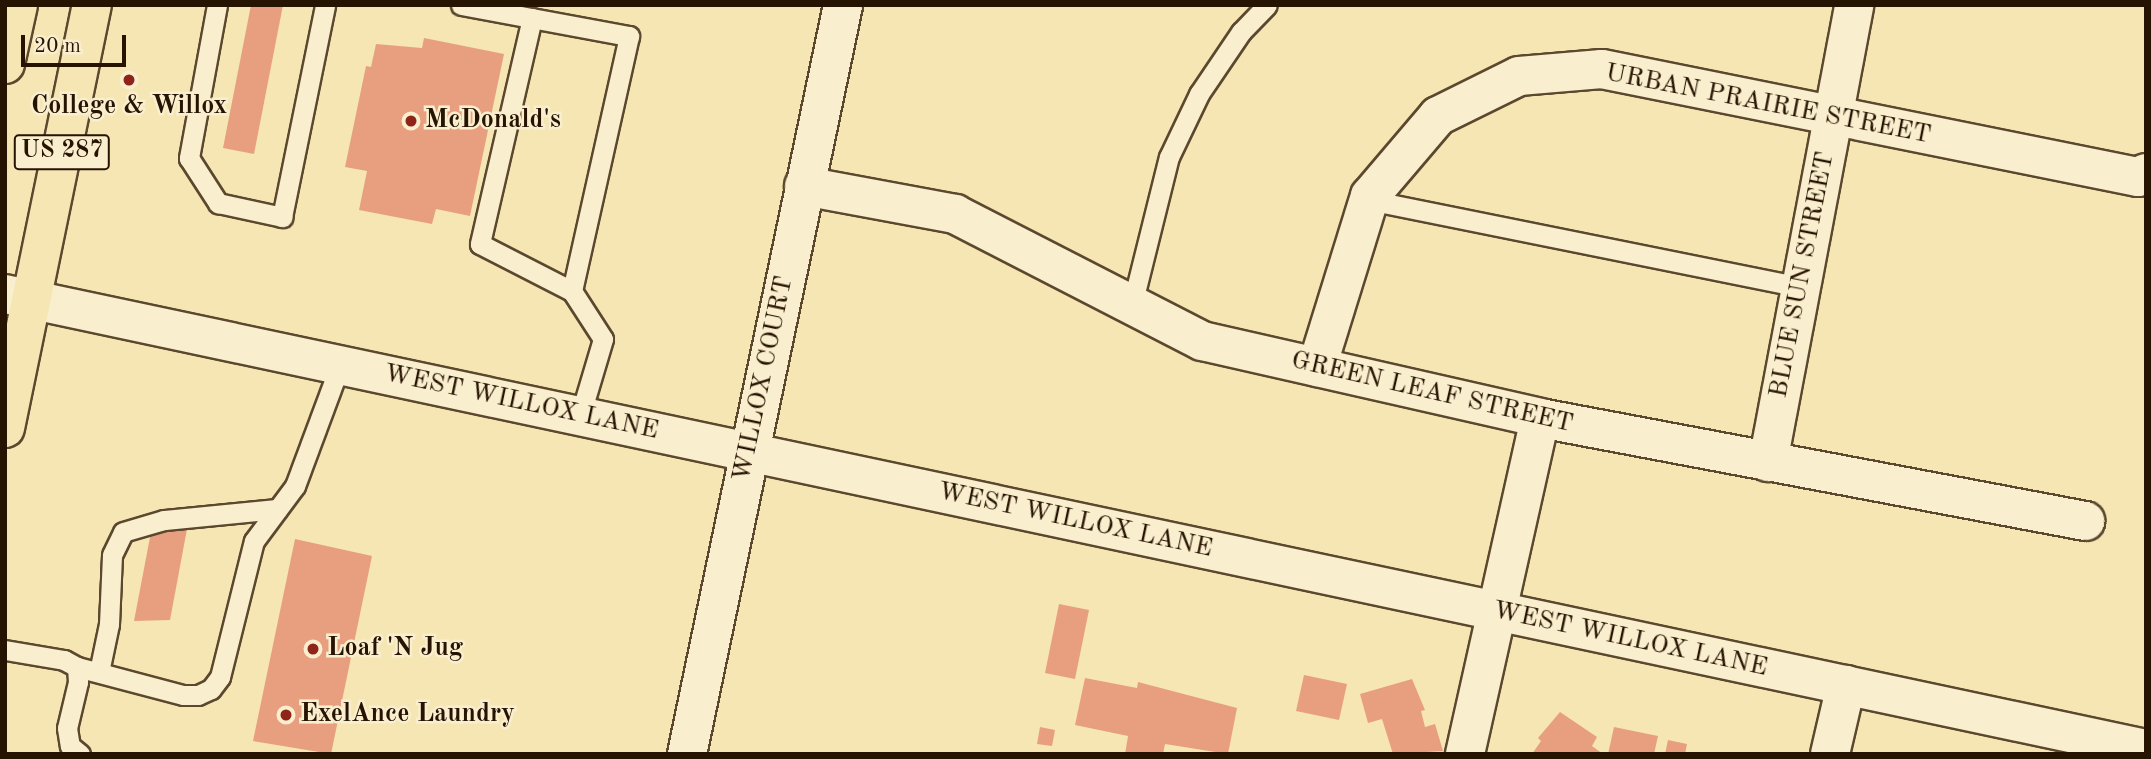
<!DOCTYPE html>
<style>
body{margin:0}
#map{position:relative;width:2151px;height:759px;overflow:hidden;background:#f6e6b4;font-family:"Old Standard TT",serif}
div>[style]{position:absolute}
.building>*{inset:0;background:#e89f80}
.roads{filter:drop-shadow(2px 0 #5b482e) drop-shadow(-2px 0 #5b482e) drop-shadow(0 2px #5b482e) drop-shadow(0 -2px #5b482e)}
.lane>*{height:19px;margin:-9.5px;padding:0 9.5px;transform-origin:9.5px;border-radius:9.5px;background:#f9efce}
.street>*{height:38px;margin:-19px;padding:0 19px;transform-origin:19px;border-radius:19px;background:#f9efce}
.secondary>*{height:38px;margin:-19px;padding:0 19px;transform-origin:19px;border-radius:19px;background:#f9efce}
.highway>*{height:38px;margin:-19px;padding:0 19px;transform-origin:19px;border-radius:19px;background:#f6e6b4}
.dots>*{width:19px;height:19px;translate:-50% -50%;box-sizing:border-box;border:4px solid #f9efce;border-radius:50%}
span{translate:-50% -50%;white-space:nowrap;text-align:center;line-height:1.15;-webkit-text-stroke:5px #f9efce;paint-order:stroke}
.shield-label span{padding:2px 5px;background:#f9efce;border:2px solid;border-radius:5px;-webkit-text-stroke-width:0}
.shield-label{font-size:24px;color:#271302;font-weight:700}
.street-label{font-size:26px;color:#271302}
.poi-label{font-size:26px;color:#271302;font-weight:700}
.left{translate:0 -50%;text-align:left}
.frame{position:absolute;inset:0;border:7px solid #271302;pointer-events:none}
.scale{position:absolute;left:21px;top:35px;width:105px;height:32px;box-sizing:border-box;border:4px solid #271302;border-top:0;padding-left:9px;font-size:21px;line-height:24px;white-space:nowrap;color:#271302;-webkit-text-stroke:5px #f9efce;paint-order:stroke}
</style>
<div id="map">
<div class="building">
<div style="clip-path:polygon(251px 5px,283px 5px,254px 154px,223px 148px)"></div>
<div style="clip-path:polygon(424px 38px,504px 54px,470px 216px,436px 209px,432px 224px,359px 210px,367px 171px,345px 167px,366px 66px,371px 67px,376px 44px,422px 48px)"></div>
<div style="clip-path:polygon(187px 529px,170px 620px,134px 621px,151px 532px)"></div>
<div style="clip-path:polygon(295px 539px,372px 556px,331px 754px,253px 741px)"></div>
<div style="clip-path:polygon(1059px 604px,1089px 610px,1075px 679px,1045px 673px)"></div>
<div style="clip-path:polygon(1304px 675px,1347px 684px,1339px 720px,1296px 711px)"></div>
<div style="clip-path:polygon(1085px 678px,1137px 688px,1138px 682px,1237px 708px,1228px 754px,1165px 744px,1163px 754px,1125px 754px,1128px 736px,1075px 725px)"></div>
<div style="clip-path:polygon(1412px 679px,1425px 710px,1421px 711px,1425px 727px,1435px 724px,1443px 751px,1393px 754px,1382px 719px,1368px 723px,1360px 694px)"></div>
<div style="clip-path:polygon(1560px 712px,1597px 737px,1592px 746px,1603px 754px,1532px 754px,1541px 741px,1538px 738px)"></div>
<div style="clip-path:polygon(1040px 727px,1055px 730px,1052px 746px,1037px 744px)"></div>
<div style="clip-path:polygon(1614px 727px,1658px 736px,1654px 754px,1608px 754px)"></div>
<div style="clip-path:polygon(1668px 740px,1687px 744px,1685px 754px,1665px 754px)"></div>
</div>
<div class="roads">
<div class="lane">
<div style="left:217px;top:5px;width:156px;rotate:100.4deg"></div>
<div style="left:189px;top:158px;width:54px;rotate:57.2deg"></div>
<div style="left:218px;top:203px;width:66px;rotate:12.3deg"></div>
<div style="left:282px;top:217px;width:216px;rotate:-78.5deg"></div>
<div style="left:461px;top:5px;width:171px;rotate:10.5deg"></div>
<div style="left:629px;top:36px;width:261px;rotate:102.6deg"></div>
<div style="left:572px;top:291px;width:57px;rotate:57.1deg"></div>
<div style="left:603px;top:339px;width:80px;rotate:106.6deg"></div>
<div style="left:532px;top:18px;width:232px;rotate:103deg"></div>
<div style="left:480px;top:244px;width:103px;rotate:27.1deg"></div>
<div style="left:1369px;top:200px;width:439px;rotate:11.4deg"></div>
<div style="left:1132px;top:305px;width:153px;rotate:-76deg"></div>
<div style="left:1169px;top:157px;width:70px;rotate:-64.5deg"></div>
<div style="left:1199px;top:94px;width:75px;rotate:-55.9deg"></div>
<div style="left:1241px;top:32px;width:37px;rotate:-46deg"></div>
<div style="left:5px;top:650px;width:60px;rotate:9.6deg"></div>
<div style="left:64px;top:660px;width:15px;rotate:28deg"></div>
<div style="left:77px;top:667px;width:15px;rotate:86deg"></div>
<div style="left:78px;top:682px;width:47px;rotate:103.4deg"></div>
<div style="left:67px;top:728px;width:18px;rotate:81deg"></div>
<div style="left:70px;top:746px;width:13px;rotate:39deg"></div>
<div style="left:77px;top:667px;width:110px;rotate:14.8deg"></div>
<div style="left:183px;top:695px;width:15px"></div>
<div style="left:198px;top:695px;width:14px;rotate:-25deg"></div>
<div style="left:211px;top:689px;width:15px;rotate:-53deg"></div>
<div style="left:220px;top:677px;width:140px;rotate:-76deg"></div>
<div style="left:254px;top:541px;width:69px;rotate:-53.3deg"></div>
<div style="left:295px;top:486px;width:129px;rotate:-69.6deg"></div>
<div style="left:99px;top:672px;width:49px;rotate:-78.2deg"></div>
<div style="left:109px;top:624px;width:69px;rotate:-87.5deg"></div>
<div style="left:112px;top:555px;width:25px;rotate:-64deg"></div>
<div style="left:123px;top:532px;width:43px;rotate:-16.3deg"></div>
<div style="left:164px;top:520px;width:114px;rotate:-5.6deg"></div>
</div>
<div class="street">
<div style="left:804px;top:186px;width:154px;rotate:10.5deg"></div>
<div style="left:955px;top:214px;width:278px;rotate:27.2deg"></div>
<div style="left:1202px;top:341px;width:347px;rotate:12.8deg"></div>
<div style="left:1540px;top:418px;width:555px;rotate:10.7deg"></div>
<div style="left:1317px;top:367px;width:179px;rotate:-72.8deg"></div>
<div style="left:1370px;top:196px;width:105px;rotate:-49.6deg"></div>
<div style="left:1438px;top:116px;width:90px;rotate:-26.3deg"></div>
<div style="left:1519px;top:76px;width:83px;rotate:-4.8deg"></div>
<div style="left:1602px;top:69px;width:547px;rotate:11.39deg"></div>
<div style="left:2138px;top:177px;width:9px;rotate:-27deg"></div>
<div style="left:1768px;top:462px;width:465px;rotate:-79.3deg"></div>
<div style="left:687px;top:754px;width:765px;rotate:-78.23deg"></div>
<div style="left:1465px;top:754px;width:344px;rotate:-77.4deg"></div>
<div style="left:1830px;top:754px;width:71px;rotate:-76.9deg"></div>
</div>
<div class="secondary">
<div style="left:5px;top:294px;width:2189px;rotate:12deg"></div>
</div>
<div class="highway">
<div style="left:5px;top:64px;width:60px;rotate:-77.6deg"></div>
<div style="left:5px;top:428px;width:432px;rotate:-78.4deg"></div>
</div>
</div>
<div class="dots">
<div style="left:129px;top:80px;background:#8f2418"></div>
<div style="left:411px;top:121px;background:#8f2418"></div>
<div style="left:313px;top:649px;background:#8f2418"></div>
<div style="left:286px;top:715px;background:#8f2418"></div>
</div>
<div class="shield-label">
<span style="left:62px;top:152px">US 287</span>
</div>
<div class="street-label">
<span style="left:1768px;top:105px;rotate:11deg">URBAN PRAIRIE STREET</span>
<span style="left:1803px;top:275px;rotate:-79deg">BLUE SUN STREET</span>
<span style="left:764px;top:379px;rotate:-78deg">WILLOX COURT</span>
<span style="left:1432px;top:393px;rotate:13deg">GREEN LEAF STREET</span>
<span style="left:521px;top:403px;rotate:12deg">WEST WILLOX LANE</span>
<span style="left:1075px;top:521px;rotate:12deg">WEST WILLOX LANE</span>
<span style="left:1630px;top:640px;rotate:12deg">WEST WILLOX LANE</span>
</div>
<div class="poi-label">
<span style="left:129px;top:107px">College &amp; Willox</span>
<span class="left" style="left:425px;top:121px">McDonald's</span>
<span class="left" style="left:327px;top:649px">Loaf 'N Jug</span>
<span class="left" style="left:300px;top:715px">ExelAnce Laundry</span>
</div>
<div class="frame"></div>
<div class="scale">20 m</div>
</div>
